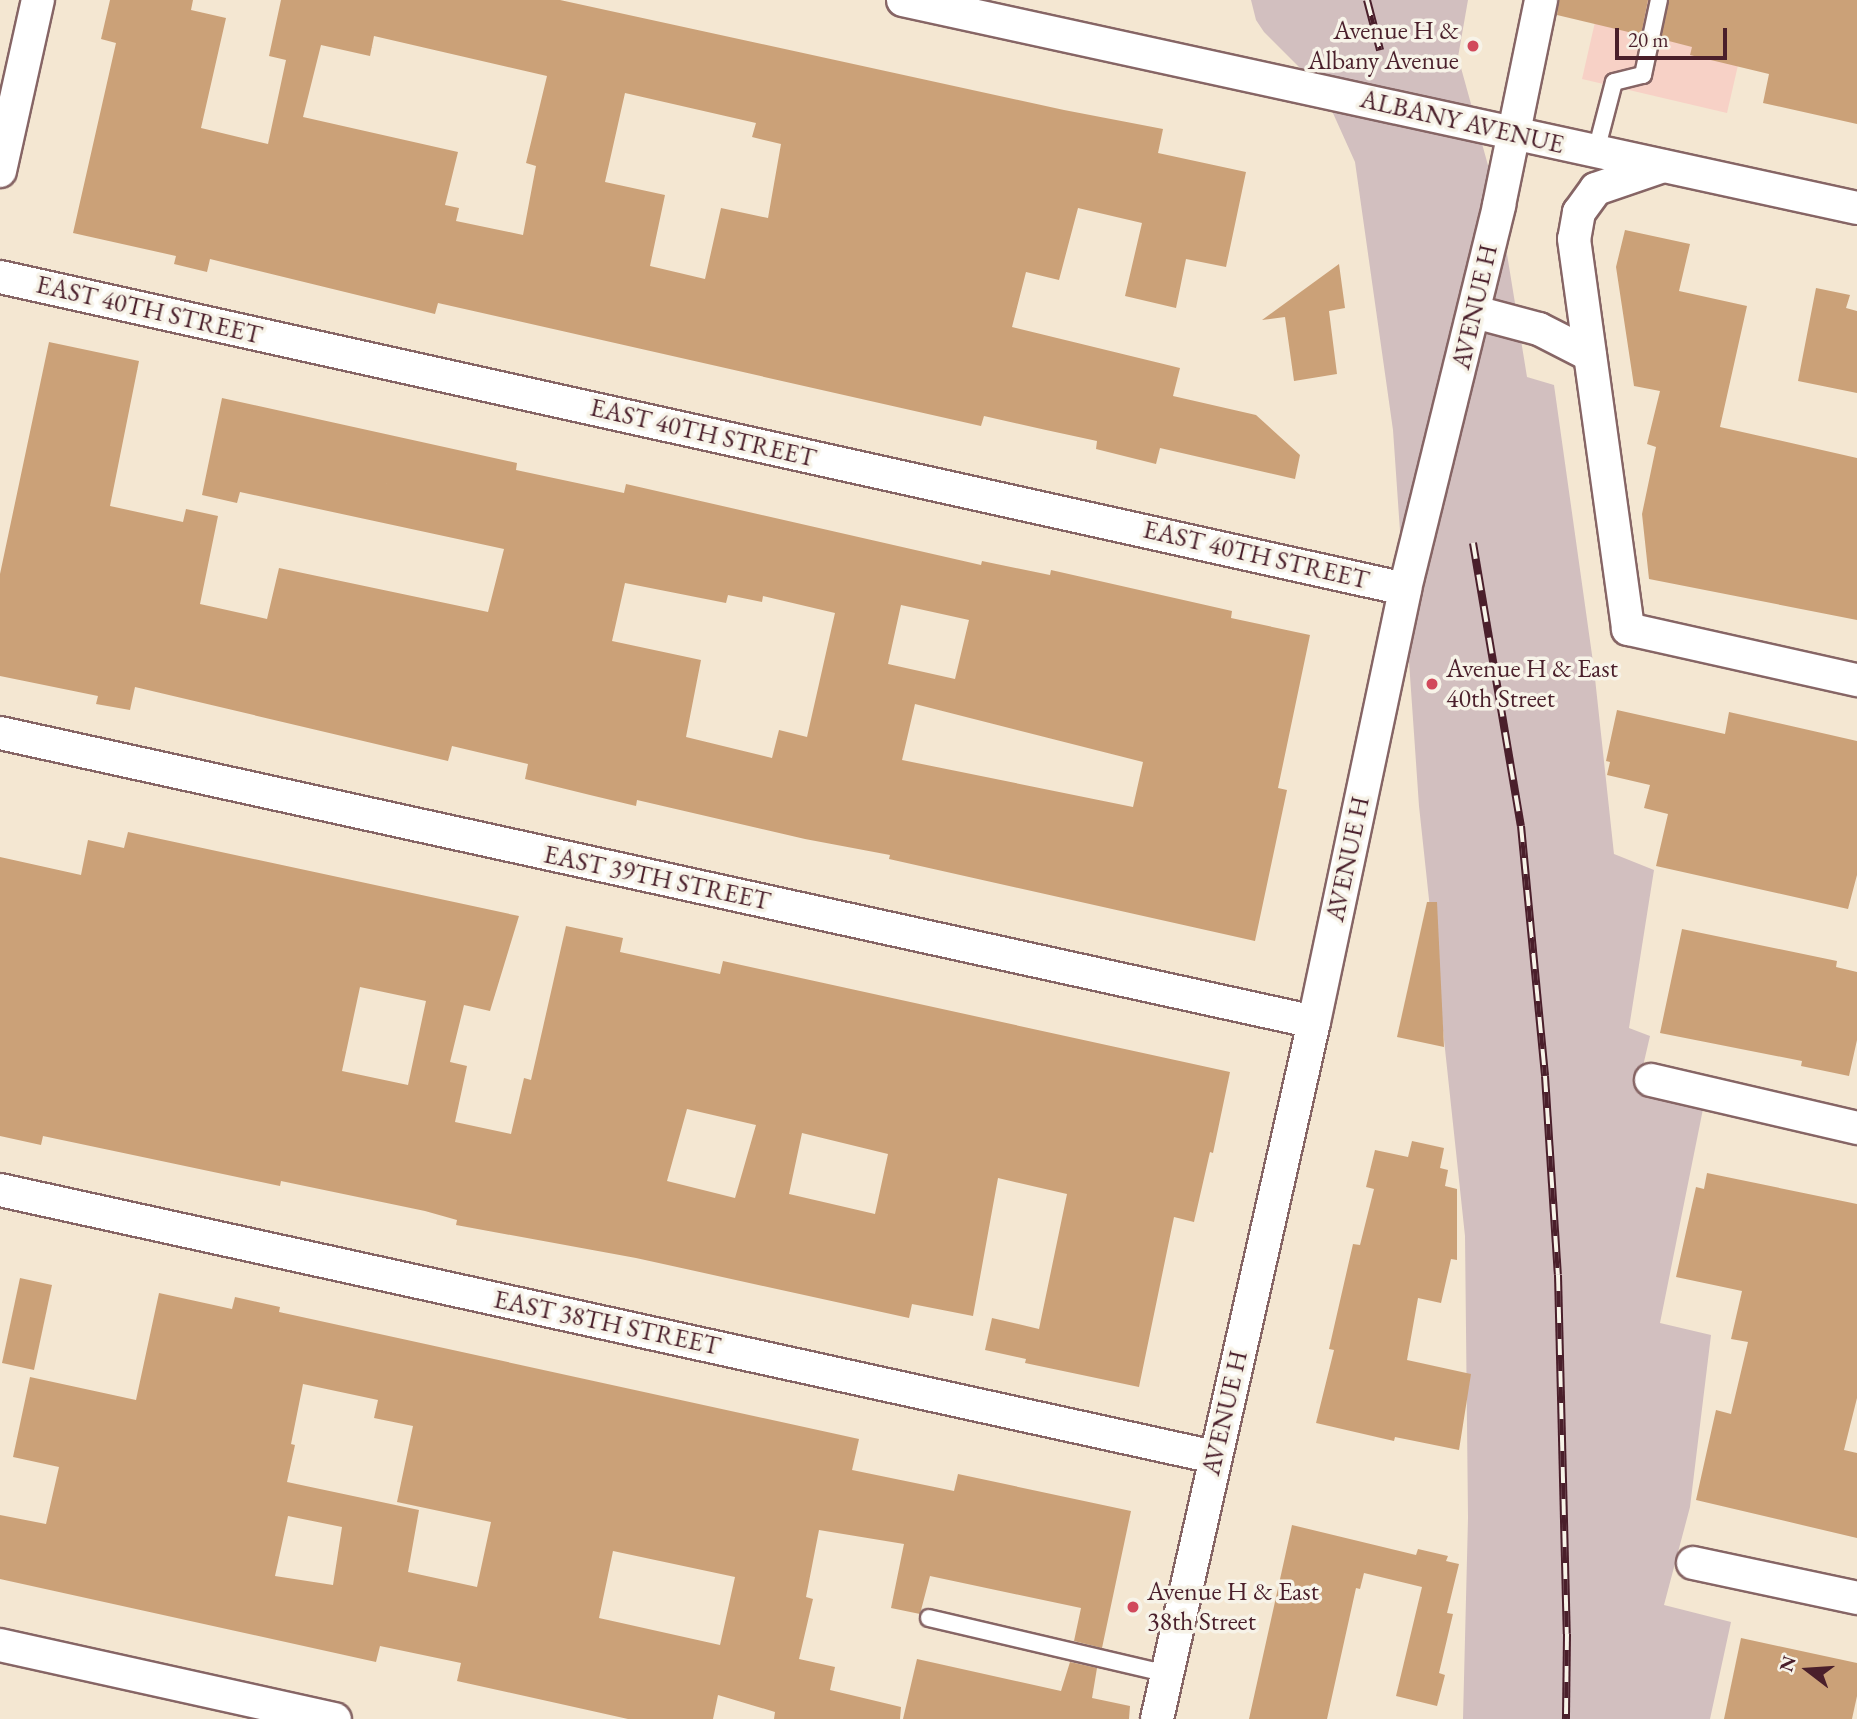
<!DOCTYPE html>
<style>
body{margin:0}
#map{position:relative;width:1857px;height:1719px;overflow:hidden;background:#f4e7d2;font-family:"EB Garamond",serif}
div>[style]{position:absolute}
.built>*{inset:0;background:#f7d1c6}
.industrial>*{inset:0;background:#d2bfbf}
.building>*{inset:0;background:#cba178}
.roads{filter:drop-shadow(2px 0 #866565) drop-shadow(-2px 0 #866565) drop-shadow(0 2px #866565) drop-shadow(0 -2px #866565)}
.lane>*{height:16px;margin:-8px;padding:0 8px;transform-origin:8px;border-radius:8px;background:#fff}
.street>*{height:32px;margin:-16px;padding:0 16px;transform-origin:16px;border-radius:16px;background:#fff}
.rail>*{height:8px;margin-top:-4px;transform-origin:0;background:repeating-linear-gradient(90deg,#f7f3e8 0 16px,#4a1f2b 0 32px);box-sizing:border-box;border-block:2px solid #4a1f2b}
.dots>*{width:19px;height:19px;translate:-50% -50%;box-sizing:border-box;border:4px solid #f7f3e8;border-radius:50%}
span{translate:-50% -50%;white-space:nowrap;text-align:center;line-height:1.15;-webkit-text-stroke:7px #f7f3e8;paint-order:stroke}
.poi-label{font-size:26px;color:#4a1f2b}
.right{translate:-100% -50%;text-align:right}
.left{translate:0 -50%;text-align:left}
.street-label{font-size:26px;color:#4a1f2b}
.north{position:absolute;left:1773px;top:1635px;width:70px;height:70px;-webkit-text-stroke:5px #f7f3e8;paint-order:stroke;rotate:287deg;font-size:19px;font-weight:700;line-height:28px;text-align:center;color:#4a1f2b}
.north::after{content:'';display:block;margin:auto;width:24px;height:32px;background:#4a1f2b;clip-path:polygon(50% 0,100% 100%,50% 72%,0 100%)}
.scale{position:absolute;left:1615px;top:28px;width:112px;height:32px;box-sizing:border-box;border:4px solid #4a1f2b;border-top:0;padding-left:9px;font-size:21px;line-height:24px;white-space:nowrap;color:#4a1f2b;-webkit-text-stroke:5px #f7f3e8;paint-order:stroke}
</style>
<div id="map">
<div class="built">
<div style="clip-path:polygon(1600px 0,1753px 0,1727px 113px,1582px 79px)"></div>
</div>
<div class="industrial">
<div style="clip-path:polygon(1251px 0,1468px 0,1458px 57px,1499px 205px,1527px 377px,1554px 385px,1594px 669px,1614px 854px,1654px 870px,1629px 1028px,1650px 1036px,1637px 1092px,1703px 1109px,1660px 1323px,1711px 1335px,1690px 1507px,1664px 1605px,1731px 1622px,1710px 1719px,1463px 1719px,1468px 1518px,1465px 1236px,1419px 806px,1393px 430px,1355px 162px,1323px 91px,1264px 32px,1256px 20px)"></div>
</div>
<div class="building">
<div style="clip-path:polygon(evenodd,110px 0,193px 0,191px 10px,226px 18px,201px 128px,268px 144px,286px 60px,269px 56px,281px 0,560px 0,1064px 110px,1163px 129px,1158px 153px,1246px 172px,1226px 267px,1186px 259px,1176px 308px,1125px 296px,1142px 223px,1078px 208px,1059px 280px,1026px 272px,1012px 327px,1180px 368px,1173px 396px,1256px 415px,1300px 455px,1295px 479px,1160px 448px,1156px 464px,1096px 449px,1097px 441px,1046px 430px,984px 416px,981px 426px,438px 303px,435px 314px,210px 259px,207px 272px,174px 264px,176px 256px,73px 233px,116px 43px,101px 39px,110px 0,374px 36px,547px 76px,526px 163px,536px 166px,523px 235px,456px 221px,459px 208px,445px 205px,458px 152px,303px 117px,321px 45px,370px 56px,374px 36px,110px 0,625px 93px,756px 123px,752px 137px,781px 144px,768px 218px,721px 208px,705px 279px,650px 266px,665px 195px,605px 182px,625px 93px)"></div>
<div style="clip-path:polygon(1559px 0,1648px 0,1641px 35px,1557px 15px)"></div>
<div style="clip-path:polygon(1669px 0,1857px 0,1857px 124px,1763px 103px,1769px 74px,1690px 55px,1692px 47px,1661px 39px)"></div>
<div style="clip-path:polygon(1625px 230px,1690px 244px,1679px 291px,1747px 306px,1720px 427px,1857px 458px,1857px 620px,1649px 579px,1642px 514px,1656px 447px,1647px 444px,1660px 391px,1634px 386px,1616px 267px)"></div>
<div style="clip-path:polygon(1339px 264px,1345px 308px,1329px 311px,1337px 374px,1294px 381px,1285px 317px,1262px 320px)"></div>
<div style="clip-path:polygon(1816px 288px,1850px 295px,1846px 308px,1857px 311px,1857px 393px,1798px 381px)"></div>
<div style="clip-path:polygon(evenodd,49px 342px,139px 361px,110px 506px,183px 522px,186px 509px,218px 516px,200px 604px,267px 619px,279px 568px,488px 612px,504px 549px,240px 492px,237px 503px,202px 495px,222px 398px,517px 463px,516px 470px,624px 493px,626px 484px,981px 565px,982px 561px,1050px 575px,1051px 570px,1232px 611px,1231px 618px,1310px 635px,1278px 788px,1287px 790px,1255px 941px,889px 859px,890px 855px,805px 839px,637px 800px,636px 806px,590px 795px,525px 779px,528px 764px,452px 746px,448px 761px,135px 687px,130px 710px,96px 704px,98px 696px,0 676px,0 574px,49px 342px,625px 583px,726px 603px,728px 595px,762px 602px,763px 596px,835px 613px,807px 737px,779px 730px,772px 758px,686px 737px,701px 660px,612px 641px,625px 583px,49px 342px,901px 605px,969px 620px,955px 679px,888px 664px,901px 605px,49px 342px,915px 704px,1143px 762px,1133px 807px,902px 760px,915px 704px)"></div>
<div style="clip-path:polygon(1617px 710px,1725px 734px,1729px 712px,1857px 741px,1857px 875px,1848px 909px,1656px 866px,1668px 814px,1644px 808px,1650px 785px,1607px 775px,1610px 762px,1606px 761px)"></div>
<div style="clip-path:polygon(evenodd,128px 832px,519px 916px,490px 1011px,464px 1005px,450px 1062px,467px 1066px,455px 1122px,511px 1134px,524px 1078px,531px 1080px,566px 926px,623px 938px,620px 952px,720px 974px,723px 961px,1230px 1072px,1213px 1153px,1210px 1152px,1194px 1222px,1174px 1217px,1139px 1387px,1025px 1363px,1026px 1359px,985px 1350px,992px 1318px,1039px 1329px,1067px 1194px,998px 1178px,973px 1316px,912px 1304px,909px 1318px,636px 1258px,456px 1225px,457px 1220px,425px 1211px,281px 1181px,280px 1186px,43px 1136px,41px 1145px,0 1136px,0 857px,81px 875px,88px 840px,124px 848px,128px 832px,360px 987px,426px 1001px,408px 1085px,342px 1071px,360px 987px,128px 832px,687px 1109px,756px 1125px,735px 1198px,667px 1181px,687px 1109px,128px 832px,802px 1133px,888px 1154px,875px 1214px,789px 1194px,802px 1133px)"></div>
<div style="clip-path:polygon(1427px 902px,1437px 902px,1444px 1047px,1397px 1037px)"></div>
<div style="clip-path:polygon(1682px 929px,1837px 961px,1836px 967px,1857px 972px,1857px 1040px,1849px 1076px,1801px 1066px,1802px 1061px,1660px 1033px)"></div>
<div style="clip-path:polygon(1412px 1141px,1444px 1148px,1440px 1168px,1448px 1170px,1445px 1186px,1457px 1189px,1457px 1260px,1451px 1259px,1441px 1303px,1418px 1298px,1407px 1360px,1471px 1374px,1459px 1450px,1395px 1437px,1394px 1441px,1316px 1423px,1334px 1350px,1329px 1349px,1353px 1244px,1360px 1245px,1374px 1189px,1366px 1187px,1375px 1150px,1408px 1157px)"></div>
<div style="clip-path:polygon(1707px 1173px,1857px 1204px,1857px 1398px,1844px 1450px,1857px 1453px,1857px 1538px,1696px 1500px,1716px 1410px,1731px 1414px,1748px 1342px,1731px 1339px,1742px 1291px,1676px 1277px,1696px 1187px,1704px 1189px)"></div>
<div style="clip-path:polygon(20px 1278px,52px 1285px,34px 1370px,2px 1363px)"></div>
<div style="clip-path:polygon(evenodd,159px 1293px,232px 1309px,235px 1297px,280px 1307px,279px 1312px,859px 1439px,852px 1470px,954px 1491px,958px 1474px,1131px 1511px,1102px 1648px,1074px 1641px,1081px 1608px,930px 1576px,920px 1614px,891px 1608px,904px 1544px,819px 1530px,806px 1597px,813px 1599px,799px 1659px,835px 1667px,830px 1690px,901px 1707px,900px 1719px,774px 1719px,775px 1712px,718px 1695px,713px 1719px,628px 1719px,457px 1681px,461px 1663px,380px 1646px,376px 1662px,0 1579px,0 1515px,46px 1524px,59px 1467px,13px 1457px,30px 1377px,136px 1400px,159px 1293px,303px 1384px,378px 1400px,374px 1418px,413px 1426px,397px 1502px,491px 1522px,477px 1587px,408px 1572px,419px 1510px,287px 1482px,295px 1445px,291px 1444px,303px 1384px,159px 1293px,288px 1516px,342px 1527px,333px 1585px,275px 1576px,288px 1516px,159px 1293px,613px 1551px,735px 1577px,720px 1645px,599px 1618px,613px 1551px)"></div>
<div style="clip-path:polygon(1292px 1525px,1416px 1555px,1418px 1549px,1448px 1556px,1446px 1561px,1459px 1564px,1447px 1613px,1453px 1614px,1439px 1673px,1445px 1675px,1437px 1706px,1396px 1696px,1422px 1587px,1364px 1573px,1360px 1589px,1356px 1588px,1327px 1719px,1249px 1719px)"></div>
<div style="clip-path:polygon(1741px 1638px,1857px 1663px,1857px 1696px,1852px 1719px,1724px 1719px)"></div>
<div style="clip-path:polygon(917px 1659px,1061px 1691px,1070px 1662px,1097px 1668px,1092px 1698px,1130px 1706px,1129px 1719px,903px 1719px)"></div>
</div>
<div class="roads">
<div class="lane">
<div style="left:1596px;top:151px;width:71px;rotate:-75.4deg"></div>
<div style="left:1614px;top:82px;width:30px;rotate:-14deg"></div>
<div style="left:1643px;top:75px;width:77px;rotate:-78deg"></div>
<div style="left:929px;top:1618px;width:244px;rotate:13.2deg"></div>
</div>
<div class="street">
<div style="left:903px;top:0;width:976px;rotate:12.3deg"></div>
<div style="left:1663px;top:166px;width:71px;rotate:161.1deg"></div>
<div style="left:1596px;top:189px;width:29px;rotate:126deg"></div>
<div style="left:1579px;top:212px;width:27px;rotate:100deg"></div>
<div style="left:1574px;top:239px;width:394px;rotate:82.1deg"></div>
<div style="left:1628px;top:629px;width:235px;rotate:12.6deg"></div>
<div style="left:0;top:171px;width:175px;rotate:-77.5deg"></div>
<div style="left:0;top:277px;width:1439px;rotate:12.52deg"></div>
<div style="left:1475px;top:312px;width:66px;rotate:14.9deg"></div>
<div style="left:1539px;top:329px;width:57px;rotate:27deg"></div>
<div style="left:0;top:733px;width:1345px;rotate:12.4deg"></div>
<div style="left:1651px;top:1080px;width:212px;rotate:13.1deg"></div>
<div style="left:0;top:1190px;width:1243px;rotate:12.4deg"></div>
<div style="left:1693px;top:1563px;width:168px;rotate:12deg"></div>
<div style="left:0;top:1645px;width:343px;rotate:12.5deg"></div>
<div style="left:1157px;top:1719px;width:714px;rotate:-77.31deg"></div>
<div style="left:1314px;top:1022px;width:442px;rotate:-78.1deg"></div>
<div style="left:1405px;top:589px;width:395px;rotate:-76.2deg"></div>
<div style="left:1499px;top:205px;width:209px;rotate:-78.4deg"></div>
</div>
</div>
<div class="rail">
<div style="left:1367px;top:0;width:52px;rotate:75.4deg"></div>
<div style="left:1473px;top:543px;width:287px;rotate:80.4deg"></div>
<div style="left:1521px;top:826px;width:251px;rotate:84.5deg"></div>
<div style="left:1545px;top:1076px;width:199px;rotate:86.3deg"></div>
<div style="left:1558px;top:1275px;width:359px;rotate:88.6deg"></div>
<div style="left:1567px;top:1634px;width:85px;rotate:90.7deg"></div>
</div>
<div class="dots">
<div style="left:1473px;top:46px;background:#d1495b"></div>
<div style="left:1432px;top:684px;background:#d1495b"></div>
<div style="left:1133px;top:1607px;background:#d1495b"></div>
</div>
<div class="poi-label">
<span class="right" style="left:1459px;top:46px">Avenue H &amp;<br>Albany Avenue</span>
<span class="left" style="left:1446px;top:684px">Avenue H &amp; East<br>40th Street</span>
<span class="left" style="left:1147px;top:1607px">Avenue H &amp; East<br>38th Street</span>
</div>
<div class="street-label">
<span style="left:1462px;top:122px;rotate:13deg">ALBANY AVENUE</span>
<span style="left:1475px;top:307px;rotate:-77deg">AVENUE H</span>
<span style="left:149px;top:310px;rotate:13deg">EAST 40TH STREET</span>
<span style="left:703px;top:433px;rotate:13deg">EAST 40TH STREET</span>
<span style="left:1256px;top:555px;rotate:13deg">EAST 40TH STREET</span>
<span style="left:1348px;top:859px;rotate:-78deg">AVENUE H</span>
<span style="left:657px;top:878px;rotate:12deg">EAST 39TH STREET</span>
<span style="left:607px;top:1323px;rotate:12deg">EAST 38TH STREET</span>
<span style="left:1225px;top:1413px;rotate:-77deg">AVENUE H</span>
</div>
<div class="north">N</div>
<div class="scale">20 m</div>
</div>
